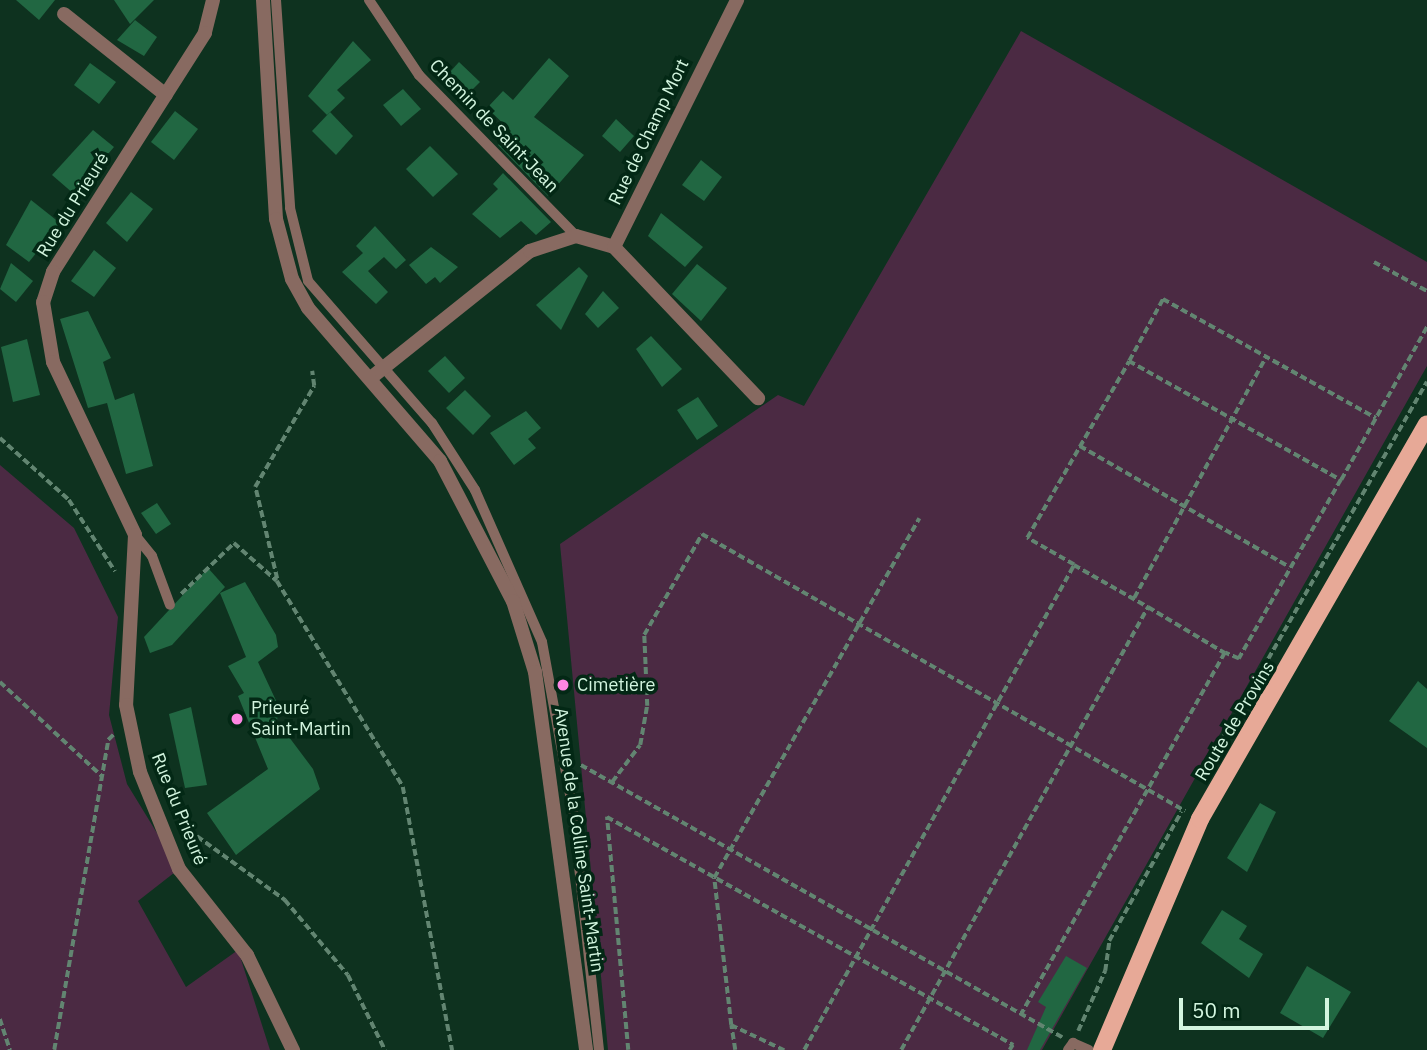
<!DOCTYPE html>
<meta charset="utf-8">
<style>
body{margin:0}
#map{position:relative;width:1427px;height:1050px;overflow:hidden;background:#0e321f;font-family:"IBM Plex Sans",sans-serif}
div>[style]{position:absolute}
.green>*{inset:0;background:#4b2a43}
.building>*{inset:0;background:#216742}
.path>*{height:3.5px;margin-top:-1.75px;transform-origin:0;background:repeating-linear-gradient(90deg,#628571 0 7px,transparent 0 10.5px)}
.service>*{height:10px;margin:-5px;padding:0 5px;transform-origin:5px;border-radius:5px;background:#886a61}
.minor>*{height:14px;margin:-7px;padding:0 7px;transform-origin:7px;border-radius:7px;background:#886a61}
.tertiary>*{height:14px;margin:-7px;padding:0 7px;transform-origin:7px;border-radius:7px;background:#886a61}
.primary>*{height:18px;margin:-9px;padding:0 9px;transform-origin:9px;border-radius:9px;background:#e7a997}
.dots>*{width:19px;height:19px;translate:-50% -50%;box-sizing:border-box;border:4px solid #032815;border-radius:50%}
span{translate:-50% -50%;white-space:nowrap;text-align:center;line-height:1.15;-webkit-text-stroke:7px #032815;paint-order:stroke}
.street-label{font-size:18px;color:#d3f5df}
.poi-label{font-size:18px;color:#d3f5df}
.left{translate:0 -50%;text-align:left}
.scale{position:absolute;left:1179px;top:998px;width:150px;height:32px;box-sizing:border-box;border:4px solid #d3f5df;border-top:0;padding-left:9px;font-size:21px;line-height:24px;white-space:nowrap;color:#d3f5df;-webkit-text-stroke:5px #032815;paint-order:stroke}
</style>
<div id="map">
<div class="green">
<div style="clip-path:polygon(1021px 31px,1427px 262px,1427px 366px,1042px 1050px,608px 1050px,560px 544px,778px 395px,804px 406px)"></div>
<div style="clip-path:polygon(0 465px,74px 528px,118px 617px,109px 715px,127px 784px,179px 869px,138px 901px,186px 987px,238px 950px,270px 1050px,0 1050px)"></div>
</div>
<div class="building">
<div style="clip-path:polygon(16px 0,55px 0,39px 20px)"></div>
<div style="clip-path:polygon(114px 0,154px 0,130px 24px)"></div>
<div style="clip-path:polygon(135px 20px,157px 37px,144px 56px,117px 40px)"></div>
<div style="clip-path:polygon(353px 41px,371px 60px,337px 90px,345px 98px,327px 115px,308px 96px)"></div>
<div style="clip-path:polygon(549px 58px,569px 76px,534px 117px,584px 155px,548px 196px,498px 145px,511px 131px,487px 108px,503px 91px,513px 100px)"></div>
<div style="clip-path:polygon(459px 62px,480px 82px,461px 101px,441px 82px)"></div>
<div style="clip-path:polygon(90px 63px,116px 82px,99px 104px,74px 85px)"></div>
<div style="clip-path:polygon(403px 89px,421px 109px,401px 126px,383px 105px)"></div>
<div style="clip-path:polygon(175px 111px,198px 129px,174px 160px,151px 142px)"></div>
<div style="clip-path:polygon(330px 112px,353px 136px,336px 155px,312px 131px)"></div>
<div style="clip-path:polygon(616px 119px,634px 136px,620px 152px,602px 136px)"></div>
<div style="clip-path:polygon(93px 130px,114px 147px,74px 194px,52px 175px)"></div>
<div style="clip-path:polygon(430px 146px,458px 174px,433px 197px,406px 169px)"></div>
<div style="clip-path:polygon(701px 160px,722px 177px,704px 201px,682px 185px)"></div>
<div style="clip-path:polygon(503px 173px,551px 222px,536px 235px,521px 221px,500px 238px,472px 214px,498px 189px,493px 184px)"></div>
<div style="clip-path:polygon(131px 192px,153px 209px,127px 242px,106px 223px)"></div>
<div style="clip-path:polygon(31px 200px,60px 223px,29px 262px,6px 245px)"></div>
<div style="clip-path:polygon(661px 213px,703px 247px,685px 267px,648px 236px)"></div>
<div style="clip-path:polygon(375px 226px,406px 260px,396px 269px,384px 257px,368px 271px,388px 292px,376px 304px,342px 272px,363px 253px,356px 246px)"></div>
<div style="clip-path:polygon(431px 247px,458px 267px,440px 283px,435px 277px,426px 284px,409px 265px)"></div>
<div style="clip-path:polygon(94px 250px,116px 268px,94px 297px,71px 281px)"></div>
<div style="clip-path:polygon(11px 263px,33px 281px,16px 302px,0 289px)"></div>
<div style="clip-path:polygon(697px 264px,727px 288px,701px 321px,672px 294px)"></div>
<div style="clip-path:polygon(579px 267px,588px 276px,561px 330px,536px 305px)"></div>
<div style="clip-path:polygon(603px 291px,619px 308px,598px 328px,585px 314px)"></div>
<div style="clip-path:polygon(88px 311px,111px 358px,103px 362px,115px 400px,134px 393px,153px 466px,126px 474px,107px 403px,88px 408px,60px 319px)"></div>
<div style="clip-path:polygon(651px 336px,682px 369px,662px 387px,636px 349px)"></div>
<div style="clip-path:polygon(27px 339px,40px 395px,13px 402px,1px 347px)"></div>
<div style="clip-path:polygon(445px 356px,465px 378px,449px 393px,428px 371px)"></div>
<div style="clip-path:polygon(465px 390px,491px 416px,473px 435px,446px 408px)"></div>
<div style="clip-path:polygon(698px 397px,718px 426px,697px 440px,677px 410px)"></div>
<div style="clip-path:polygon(526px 411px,541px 428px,528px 439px,536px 448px,514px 465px,490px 433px)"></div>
<div style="clip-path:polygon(157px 503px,171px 524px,156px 534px,141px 513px)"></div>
<div style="clip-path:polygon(208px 568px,225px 587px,172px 645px,150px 653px,144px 637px)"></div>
<div style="clip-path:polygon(245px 582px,276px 635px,278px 647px,258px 662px,279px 707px,277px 721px,313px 769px,320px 789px,236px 855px,207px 813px,268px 769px,238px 696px,244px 693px,228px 666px,246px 657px,220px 593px)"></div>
<div style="clip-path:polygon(1418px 681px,1427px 689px,1427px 748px,1389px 721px)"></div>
<div style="clip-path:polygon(191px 707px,207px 785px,185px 788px,169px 714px)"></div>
<div style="clip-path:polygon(1260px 803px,1276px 812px,1247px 872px,1227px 858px)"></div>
<div style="clip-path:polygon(1222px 910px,1247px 926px,1239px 939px,1263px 954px,1249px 978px,1201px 943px)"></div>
<div style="clip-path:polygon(1066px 956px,1087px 968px,1040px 1050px,1027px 1050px,1046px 1007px,1038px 1002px)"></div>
<div style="clip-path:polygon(1307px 966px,1351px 992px,1323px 1038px,1280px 1013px)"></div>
</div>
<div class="path">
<div style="left:1374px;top:262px;width:60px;rotate:28.7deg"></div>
<div style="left:1129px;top:361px;width:71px;rotate:-61.3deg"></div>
<div style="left:1163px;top:299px;width:244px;rotate:29.2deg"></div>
<div style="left:0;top:438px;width:93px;rotate:41.9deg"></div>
<div style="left:69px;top:500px;width:85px;rotate:57.1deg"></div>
<div style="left:1080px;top:446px;width:242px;rotate:30deg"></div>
<div style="left:1341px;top:480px;width:176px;rotate:-60.7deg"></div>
<div style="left:1074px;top:565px;width:54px;rotate:-150.1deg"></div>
<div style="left:1027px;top:538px;width:204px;rotate:-60deg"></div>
<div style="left:1129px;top:361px;width:243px;rotate:29.3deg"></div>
<div style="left:1341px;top:480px;width:206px;rotate:119.7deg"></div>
<div style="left:1239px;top:659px;width:15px;rotate:-157deg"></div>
<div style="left:277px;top:579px;width:95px;rotate:-103.4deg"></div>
<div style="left:255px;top:487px;width:117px;rotate:-59.7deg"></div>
<div style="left:314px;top:386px;width:15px;rotate:-98deg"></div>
<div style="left:181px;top:594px;width:74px;rotate:-43.9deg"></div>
<div style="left:234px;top:543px;width:57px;rotate:41.5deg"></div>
<div style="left:277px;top:581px;width:241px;rotate:58.5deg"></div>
<div style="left:403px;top:787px;width:268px;rotate:79.4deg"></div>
<div style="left:1134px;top:598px;width:275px;rotate:-61.3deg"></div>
<div style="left:0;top:682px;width:139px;rotate:42.7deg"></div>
<div style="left:1221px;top:741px;width:414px;rotate:-60.2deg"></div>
<div style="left:581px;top:765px;width:553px;rotate:29.49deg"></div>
<div style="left:612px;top:782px;width:46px;rotate:-52.9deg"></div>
<div style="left:640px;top:745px;width:40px;rotate:-80deg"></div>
<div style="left:647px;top:706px;width:71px;rotate:-92.4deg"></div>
<div style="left:644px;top:635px;width:116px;rotate:-60.1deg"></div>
<div style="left:702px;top:534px;width:557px;rotate:29.83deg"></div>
<div style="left:180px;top:824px;width:130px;rotate:35.9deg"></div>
<div style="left:285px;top:900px;width:98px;rotate:50deg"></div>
<div style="left:348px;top:975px;width:84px;rotate:63.7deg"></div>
<div style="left:0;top:1019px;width:33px;rotate:72deg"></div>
<div style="left:731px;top:1025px;width:148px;rotate:-96.6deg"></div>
<div style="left:714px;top:878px;width:414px;rotate:-60.3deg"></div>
<div style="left:1078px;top:1031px;width:66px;rotate:-65.8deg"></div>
<div style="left:1105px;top:971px;width:30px;rotate:-82deg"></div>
<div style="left:1109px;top:941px;width:148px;rotate:-60.8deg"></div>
<div style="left:54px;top:1050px;width:315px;rotate:-80.1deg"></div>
<div style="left:108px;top:740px;width:10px;rotate:-45deg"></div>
<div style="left:628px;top:1050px;width:234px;rotate:-95.2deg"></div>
<div style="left:607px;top:817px;width:466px;rotate:29.3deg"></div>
<div style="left:1013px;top:1045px;width:6px;rotate:121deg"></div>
<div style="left:735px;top:1050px;width:25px;rotate:-99deg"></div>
<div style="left:731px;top:1025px;width:59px;rotate:25.3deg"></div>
<div style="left:804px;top:1050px;width:555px;rotate:-60.9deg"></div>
<div style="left:1074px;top:565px;width:85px;rotate:29.6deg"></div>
<div style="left:901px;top:1050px;width:507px;rotate:-60.86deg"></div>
<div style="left:1148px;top:607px;width:90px;rotate:30.9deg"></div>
<div style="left:1225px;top:653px;width:414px;rotate:119.4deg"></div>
</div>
<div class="service">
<div style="left:276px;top:0;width:208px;rotate:86.1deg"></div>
<div style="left:290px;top:208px;width:75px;rotate:76.1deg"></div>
<div style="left:308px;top:281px;width:189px;rotate:48.9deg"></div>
<div style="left:432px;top:423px;width:80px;rotate:57.3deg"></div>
<div style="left:475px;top:490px;width:166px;rotate:66.2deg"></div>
<div style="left:542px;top:642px;width:172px;rotate:79.6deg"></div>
<div style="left:573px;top:811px;width:240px;rotate:83.8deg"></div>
<div style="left:369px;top:0;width:90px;rotate:56.3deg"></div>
<div style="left:419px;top:75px;width:225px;rotate:45.7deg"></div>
<div style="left:135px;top:535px;width:27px;rotate:51deg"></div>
<div style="left:152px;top:556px;width:52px;rotate:69.8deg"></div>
<div style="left:1068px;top:1050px;width:9px;rotate:-54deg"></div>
<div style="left:1073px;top:1043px;width:17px;rotate:24deg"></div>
</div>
<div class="minor">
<div style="left:213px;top:0;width:34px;rotate:104deg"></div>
<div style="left:205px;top:33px;width:283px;rotate:122.5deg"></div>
<div style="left:53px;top:272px;width:32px;rotate:108deg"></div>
<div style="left:43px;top:302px;width:61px;rotate:80.5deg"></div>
<div style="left:53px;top:362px;width:191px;rotate:64.6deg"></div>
<div style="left:135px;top:535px;width:170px;rotate:93deg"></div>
<div style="left:126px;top:705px;width:68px;rotate:78.2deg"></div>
<div style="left:140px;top:772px;width:105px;rotate:68.1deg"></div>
<div style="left:179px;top:869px;width:110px;rotate:51.7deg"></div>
<div style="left:247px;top:955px;width:106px;rotate:64.2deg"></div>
<div style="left:64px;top:14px;width:130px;rotate:38.5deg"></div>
<div style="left:614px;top:247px;width:209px;rotate:46.4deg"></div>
<div style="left:372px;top:377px;width:202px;rotate:-38.6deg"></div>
<div style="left:530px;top:251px;width:48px;rotate:-18.1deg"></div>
<div style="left:576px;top:236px;width:40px;rotate:16deg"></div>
<div style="left:614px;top:247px;width:276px;rotate:-63.5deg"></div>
</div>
<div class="tertiary">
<div style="left:263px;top:0;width:219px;rotate:86.6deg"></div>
<div style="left:276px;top:219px;width:62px;rotate:75.1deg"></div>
<div style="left:292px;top:279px;width:33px;rotate:61deg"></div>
<div style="left:308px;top:308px;width:202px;rotate:49.2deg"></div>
<div style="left:440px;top:461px;width:158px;rotate:62.5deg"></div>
<div style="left:513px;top:601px;width:74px;rotate:72.8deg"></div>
<div style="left:535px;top:672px;width:381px;rotate:82.3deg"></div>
</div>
<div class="primary">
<div style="left:1102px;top:1050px;width:251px;rotate:-67deg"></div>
<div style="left:1200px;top:819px;width:455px;rotate:-60.1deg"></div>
</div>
<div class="dots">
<div style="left:563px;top:685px;background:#fd86e2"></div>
<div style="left:237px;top:719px;background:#fd86e2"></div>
</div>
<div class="street-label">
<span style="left:494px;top:126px;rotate:46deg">Chemin de Saint-Jean</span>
<span style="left:649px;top:132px;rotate:-64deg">Rue de Champ Mort</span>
<span style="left:73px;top:205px;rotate:-58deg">Rue du Prieuré</span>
<span style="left:1235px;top:721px;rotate:-59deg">Route de Provins</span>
<span style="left:179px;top:809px;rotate:68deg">Rue du Prieuré</span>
<span style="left:579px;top:840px;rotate:82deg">Avenue de la Colline Saint-Martin</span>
</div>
<div class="poi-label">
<span class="left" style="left:577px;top:685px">Cimetière</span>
<span class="left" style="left:251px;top:719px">Prieuré<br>Saint-Martin</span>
</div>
<div class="scale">50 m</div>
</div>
